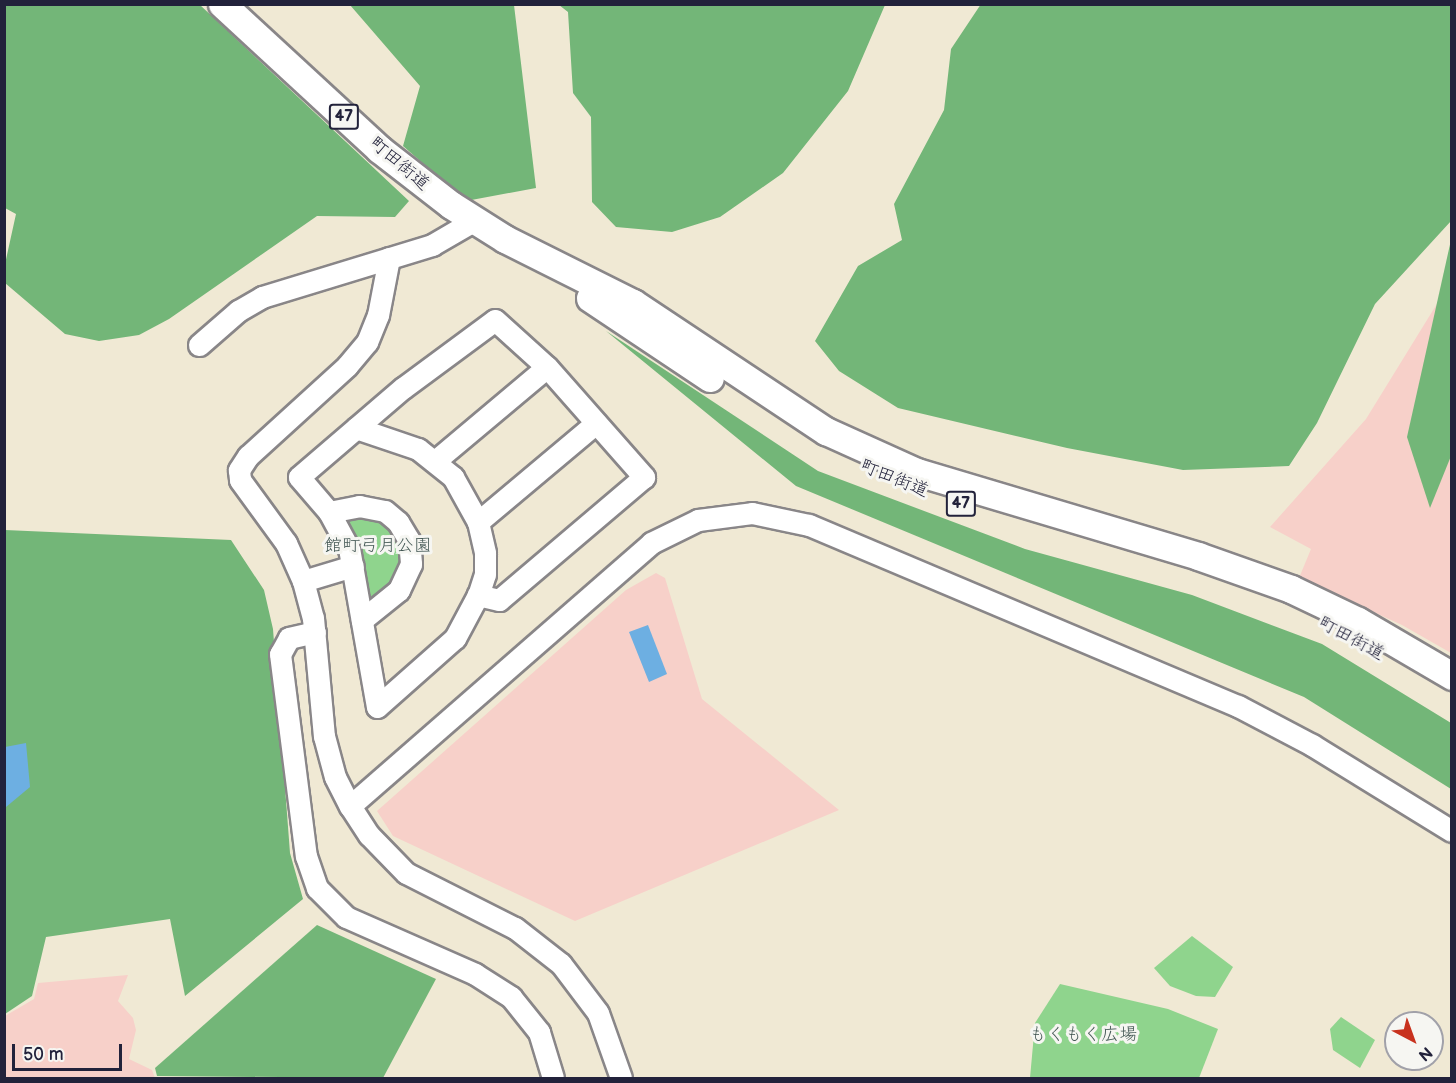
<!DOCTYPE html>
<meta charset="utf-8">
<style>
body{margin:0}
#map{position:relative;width:1456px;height:1083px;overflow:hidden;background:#f0e9d4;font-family:"Balsamiq Sans","Klee One",sans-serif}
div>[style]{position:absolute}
.built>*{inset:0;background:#f7d0c9}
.green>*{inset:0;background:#8fd48d}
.forest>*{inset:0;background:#73b678}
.water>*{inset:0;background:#6dafe2}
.roads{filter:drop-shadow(2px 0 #898688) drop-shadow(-2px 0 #898688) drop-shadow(0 2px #898688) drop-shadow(0 -2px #898688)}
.minor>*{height:21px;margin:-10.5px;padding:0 10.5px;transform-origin:10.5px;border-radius:10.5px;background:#fff}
.major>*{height:27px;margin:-13.5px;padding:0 13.5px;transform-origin:13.5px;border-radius:13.5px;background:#fff}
span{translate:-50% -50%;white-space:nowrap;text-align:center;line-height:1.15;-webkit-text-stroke:6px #f6f6f2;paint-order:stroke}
.shield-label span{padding:2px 4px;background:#f6f6f2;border:2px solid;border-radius:4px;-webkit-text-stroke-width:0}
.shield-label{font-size:16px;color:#22223b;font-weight:700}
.street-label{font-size:18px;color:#22223b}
.park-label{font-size:18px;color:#435754}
.frame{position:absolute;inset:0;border:6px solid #22223b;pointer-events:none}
.north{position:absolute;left:1384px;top:1011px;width:60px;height:60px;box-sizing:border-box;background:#f6f6f2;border:2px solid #a1a1a9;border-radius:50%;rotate:139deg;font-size:16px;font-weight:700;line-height:24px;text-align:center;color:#22223b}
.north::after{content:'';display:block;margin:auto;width:21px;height:27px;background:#c8321e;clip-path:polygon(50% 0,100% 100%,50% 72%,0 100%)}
.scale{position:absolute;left:12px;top:1044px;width:110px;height:27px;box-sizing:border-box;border:3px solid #22223b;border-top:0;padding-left:8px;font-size:18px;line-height:21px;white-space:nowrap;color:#22223b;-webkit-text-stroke:4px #f6f6f2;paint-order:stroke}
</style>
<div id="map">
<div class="built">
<div style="clip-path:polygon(1451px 281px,1451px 653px,1402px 625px,1299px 578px,1311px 549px,1270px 527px,1366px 419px)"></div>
<div style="clip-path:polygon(656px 573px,665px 578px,702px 699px,839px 810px,575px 921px,393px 836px,377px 811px,626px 590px)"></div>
<div style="clip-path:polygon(128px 975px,118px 1001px,133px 1018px,136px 1030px,129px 1059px,152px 1070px,155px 1078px,5px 1078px,5px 1016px,34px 999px,38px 983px)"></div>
</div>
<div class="green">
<div style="clip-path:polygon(364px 510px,394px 526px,404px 564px,377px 605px,366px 600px,342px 519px)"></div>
<div style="clip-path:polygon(1192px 936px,1233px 967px,1215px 997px,1196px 996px,1170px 986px,1154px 968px)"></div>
<div style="clip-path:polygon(1060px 984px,1168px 1009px,1218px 1029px,1199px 1078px,1030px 1078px,1035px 1023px)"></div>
<div style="clip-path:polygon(1341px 1017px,1375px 1040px,1360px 1068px,1333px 1050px,1330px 1029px)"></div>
</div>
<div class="forest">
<div style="clip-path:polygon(5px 4px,200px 5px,409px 201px,395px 217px,317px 216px,169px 319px,139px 335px,99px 341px,65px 334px,5px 283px,5px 264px,16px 214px,5px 208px)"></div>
<div style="clip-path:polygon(981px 4px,1451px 5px,1451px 221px,1375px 304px,1317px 423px,1289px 466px,1183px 470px,1067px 448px,898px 408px,839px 371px,815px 341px,858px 266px,902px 240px,894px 204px,944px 110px,951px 49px)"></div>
<div style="clip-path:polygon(350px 5px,514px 5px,536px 188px,466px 201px,403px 146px,420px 86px)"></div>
<div style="clip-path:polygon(559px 5px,885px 5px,848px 91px,783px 173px,720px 217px,672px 232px,616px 227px,592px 202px,591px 117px,573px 93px,568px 12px)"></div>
<div style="clip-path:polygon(1451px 240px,1451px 456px,1430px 508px,1407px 437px)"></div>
<div style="clip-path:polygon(606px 331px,818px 471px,1025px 549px,1192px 595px,1322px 644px,1451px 723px,1451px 789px,1304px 697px,796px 486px)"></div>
<div style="clip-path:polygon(5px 530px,231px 540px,264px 590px,273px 629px,290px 853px,303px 899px,185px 996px,170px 919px,46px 937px,32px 996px,5px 1014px)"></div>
<div style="clip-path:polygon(317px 925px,436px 979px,383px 1078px,157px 1076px,155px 1068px)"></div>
</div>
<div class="water">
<div style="clip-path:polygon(648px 625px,667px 674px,649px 682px,629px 632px)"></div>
<div style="clip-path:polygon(26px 743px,30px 787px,6px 807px,5px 747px)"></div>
</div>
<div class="roads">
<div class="minor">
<div style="left:389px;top:258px;width:58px;rotate:100.9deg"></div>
<div style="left:378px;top:315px;width:29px;rotate:112deg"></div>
<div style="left:367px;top:342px;width:31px;rotate:130deg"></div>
<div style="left:347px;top:366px;width:134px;rotate:137.7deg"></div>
<div style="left:248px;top:456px;width:17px;rotate:123deg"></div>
<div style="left:239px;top:470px;width:10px;rotate:84deg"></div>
<div style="left:240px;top:480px;width:78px;rotate:53.9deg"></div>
<div style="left:286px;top:543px;width:42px;rotate:65.9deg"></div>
<div style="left:303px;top:581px;width:38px;rotate:75deg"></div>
<div style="left:313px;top:618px;width:119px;rotate:84.7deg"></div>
<div style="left:324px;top:736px;width:42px;rotate:75deg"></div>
<div style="left:335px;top:777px;width:33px;rotate:63deg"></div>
<div style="left:350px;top:806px;width:35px;rotate:57deg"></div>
<div style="left:369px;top:835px;width:53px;rotate:45.8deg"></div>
<div style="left:406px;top:873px;width:122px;rotate:26.8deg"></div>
<div style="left:515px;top:928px;width:58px;rotate:38deg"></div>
<div style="left:561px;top:964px;width:61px;rotate:52.9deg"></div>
<div style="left:598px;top:1013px;width:69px;rotate:70.5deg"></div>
<div style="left:199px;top:345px;width:52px;rotate:-41.1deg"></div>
<div style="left:238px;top:311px;width:28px;rotate:-30deg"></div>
<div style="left:262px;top:297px;width:178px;rotate:-17deg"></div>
<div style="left:432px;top:245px;width:50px;rotate:-30.2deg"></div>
<div style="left:356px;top:428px;width:65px;rotate:18.7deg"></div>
<div style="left:418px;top:449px;width:45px;rotate:38.7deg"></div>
<div style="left:453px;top:477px;width:51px;rotate:60.9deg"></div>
<div style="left:478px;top:522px;width:32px;rotate:77deg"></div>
<div style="left:485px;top:553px;width:21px;rotate:90deg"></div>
<div style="left:485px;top:574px;width:22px;rotate:108deg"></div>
<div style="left:478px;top:595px;width:49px;rotate:118.1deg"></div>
<div style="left:455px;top:638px;width:104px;rotate:138.5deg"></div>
<div style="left:377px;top:707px;width:160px;rotate:-100deg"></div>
<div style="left:349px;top:549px;width:42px;rotate:-118.4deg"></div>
<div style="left:329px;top:512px;width:46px;rotate:-130.6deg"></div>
<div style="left:299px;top:477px;width:137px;rotate:-40.6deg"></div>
<div style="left:403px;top:388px;width:114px;rotate:-36.5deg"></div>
<div style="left:495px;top:320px;width:70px;rotate:42.1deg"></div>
<div style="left:547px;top:367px;width:147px;rotate:48.6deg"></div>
<div style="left:644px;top:477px;width:190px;rotate:139.7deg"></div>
<div style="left:499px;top:600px;width:22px;rotate:-167deg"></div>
<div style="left:435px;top:461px;width:146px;rotate:-40deg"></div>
<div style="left:329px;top:512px;width:31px;rotate:-11deg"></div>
<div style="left:359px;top:506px;width:26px;rotate:11deg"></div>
<div style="left:385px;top:511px;width:17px;rotate:40deg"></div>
<div style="left:398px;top:522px;width:21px;rotate:59deg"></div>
<div style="left:409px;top:540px;width:24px;rotate:85deg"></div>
<div style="left:411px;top:564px;width:29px;rotate:115deg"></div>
<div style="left:399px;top:590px;width:48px;rotate:141deg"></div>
<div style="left:478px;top:522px;width:154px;rotate:-40deg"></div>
<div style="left:303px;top:581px;width:52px;rotate:-16.7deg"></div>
<div style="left:315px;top:632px;width:27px;rotate:167deg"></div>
<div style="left:289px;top:638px;width:18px;rotate:119deg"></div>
<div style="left:280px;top:654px;width:204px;rotate:82.7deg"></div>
<div style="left:306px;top:856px;width:34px;rotate:71deg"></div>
<div style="left:317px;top:888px;width:41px;rotate:45deg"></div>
<div style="left:346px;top:917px;width:141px;rotate:23.8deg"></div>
<div style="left:475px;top:974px;width:43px;rotate:32.6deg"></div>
<div style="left:511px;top:997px;width:45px;rotate:51.3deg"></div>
<div style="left:539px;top:1032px;width:48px;rotate:73.1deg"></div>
<div style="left:350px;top:806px;width:400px;rotate:-41.1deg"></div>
<div style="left:651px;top:543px;width:52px;rotate:-26.1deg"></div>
<div style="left:698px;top:520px;width:54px;rotate:-7.4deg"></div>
<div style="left:752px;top:513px;width:58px;rotate:11.9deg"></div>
<div style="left:809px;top:525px;width:466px;rotate:22.9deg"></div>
<div style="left:1238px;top:706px;width:84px;rotate:27.8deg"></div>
<div style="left:1312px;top:745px;width:164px;rotate:31.6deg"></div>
</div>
<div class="major">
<div style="left:222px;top:4px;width:214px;rotate:42.7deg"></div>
<div style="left:379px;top:149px;width:91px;rotate:37.9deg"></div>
<div style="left:451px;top:205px;width:64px;rotate:32.2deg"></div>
<div style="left:505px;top:239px;width:143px;rotate:26.6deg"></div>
<div style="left:633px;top:303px;width:232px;rotate:33.6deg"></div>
<div style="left:826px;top:431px;width:100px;rotate:24.3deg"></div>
<div style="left:917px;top:472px;width:293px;rotate:16.6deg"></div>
<div style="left:1198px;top:556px;width:99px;rotate:19.5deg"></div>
<div style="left:1291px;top:589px;width:74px;rotate:25.5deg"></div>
<div style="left:1358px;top:621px;width:109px;rotate:30.3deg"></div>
<div style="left:590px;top:298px;width:144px;rotate:33.7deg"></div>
</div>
</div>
<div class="shield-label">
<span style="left:344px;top:117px">47</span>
<span style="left:961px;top:504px">47</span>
</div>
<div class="street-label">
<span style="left:399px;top:164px;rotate:40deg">町田街道</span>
<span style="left:894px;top:479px;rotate:22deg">町田街道</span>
<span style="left:1351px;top:639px;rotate:28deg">町田街道</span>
</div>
<div class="park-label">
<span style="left:378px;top:546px">館町弓月公園</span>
<span style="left:1083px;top:1035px">もくもく広場</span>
</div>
<div class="frame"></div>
<div class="north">N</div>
<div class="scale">50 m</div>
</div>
